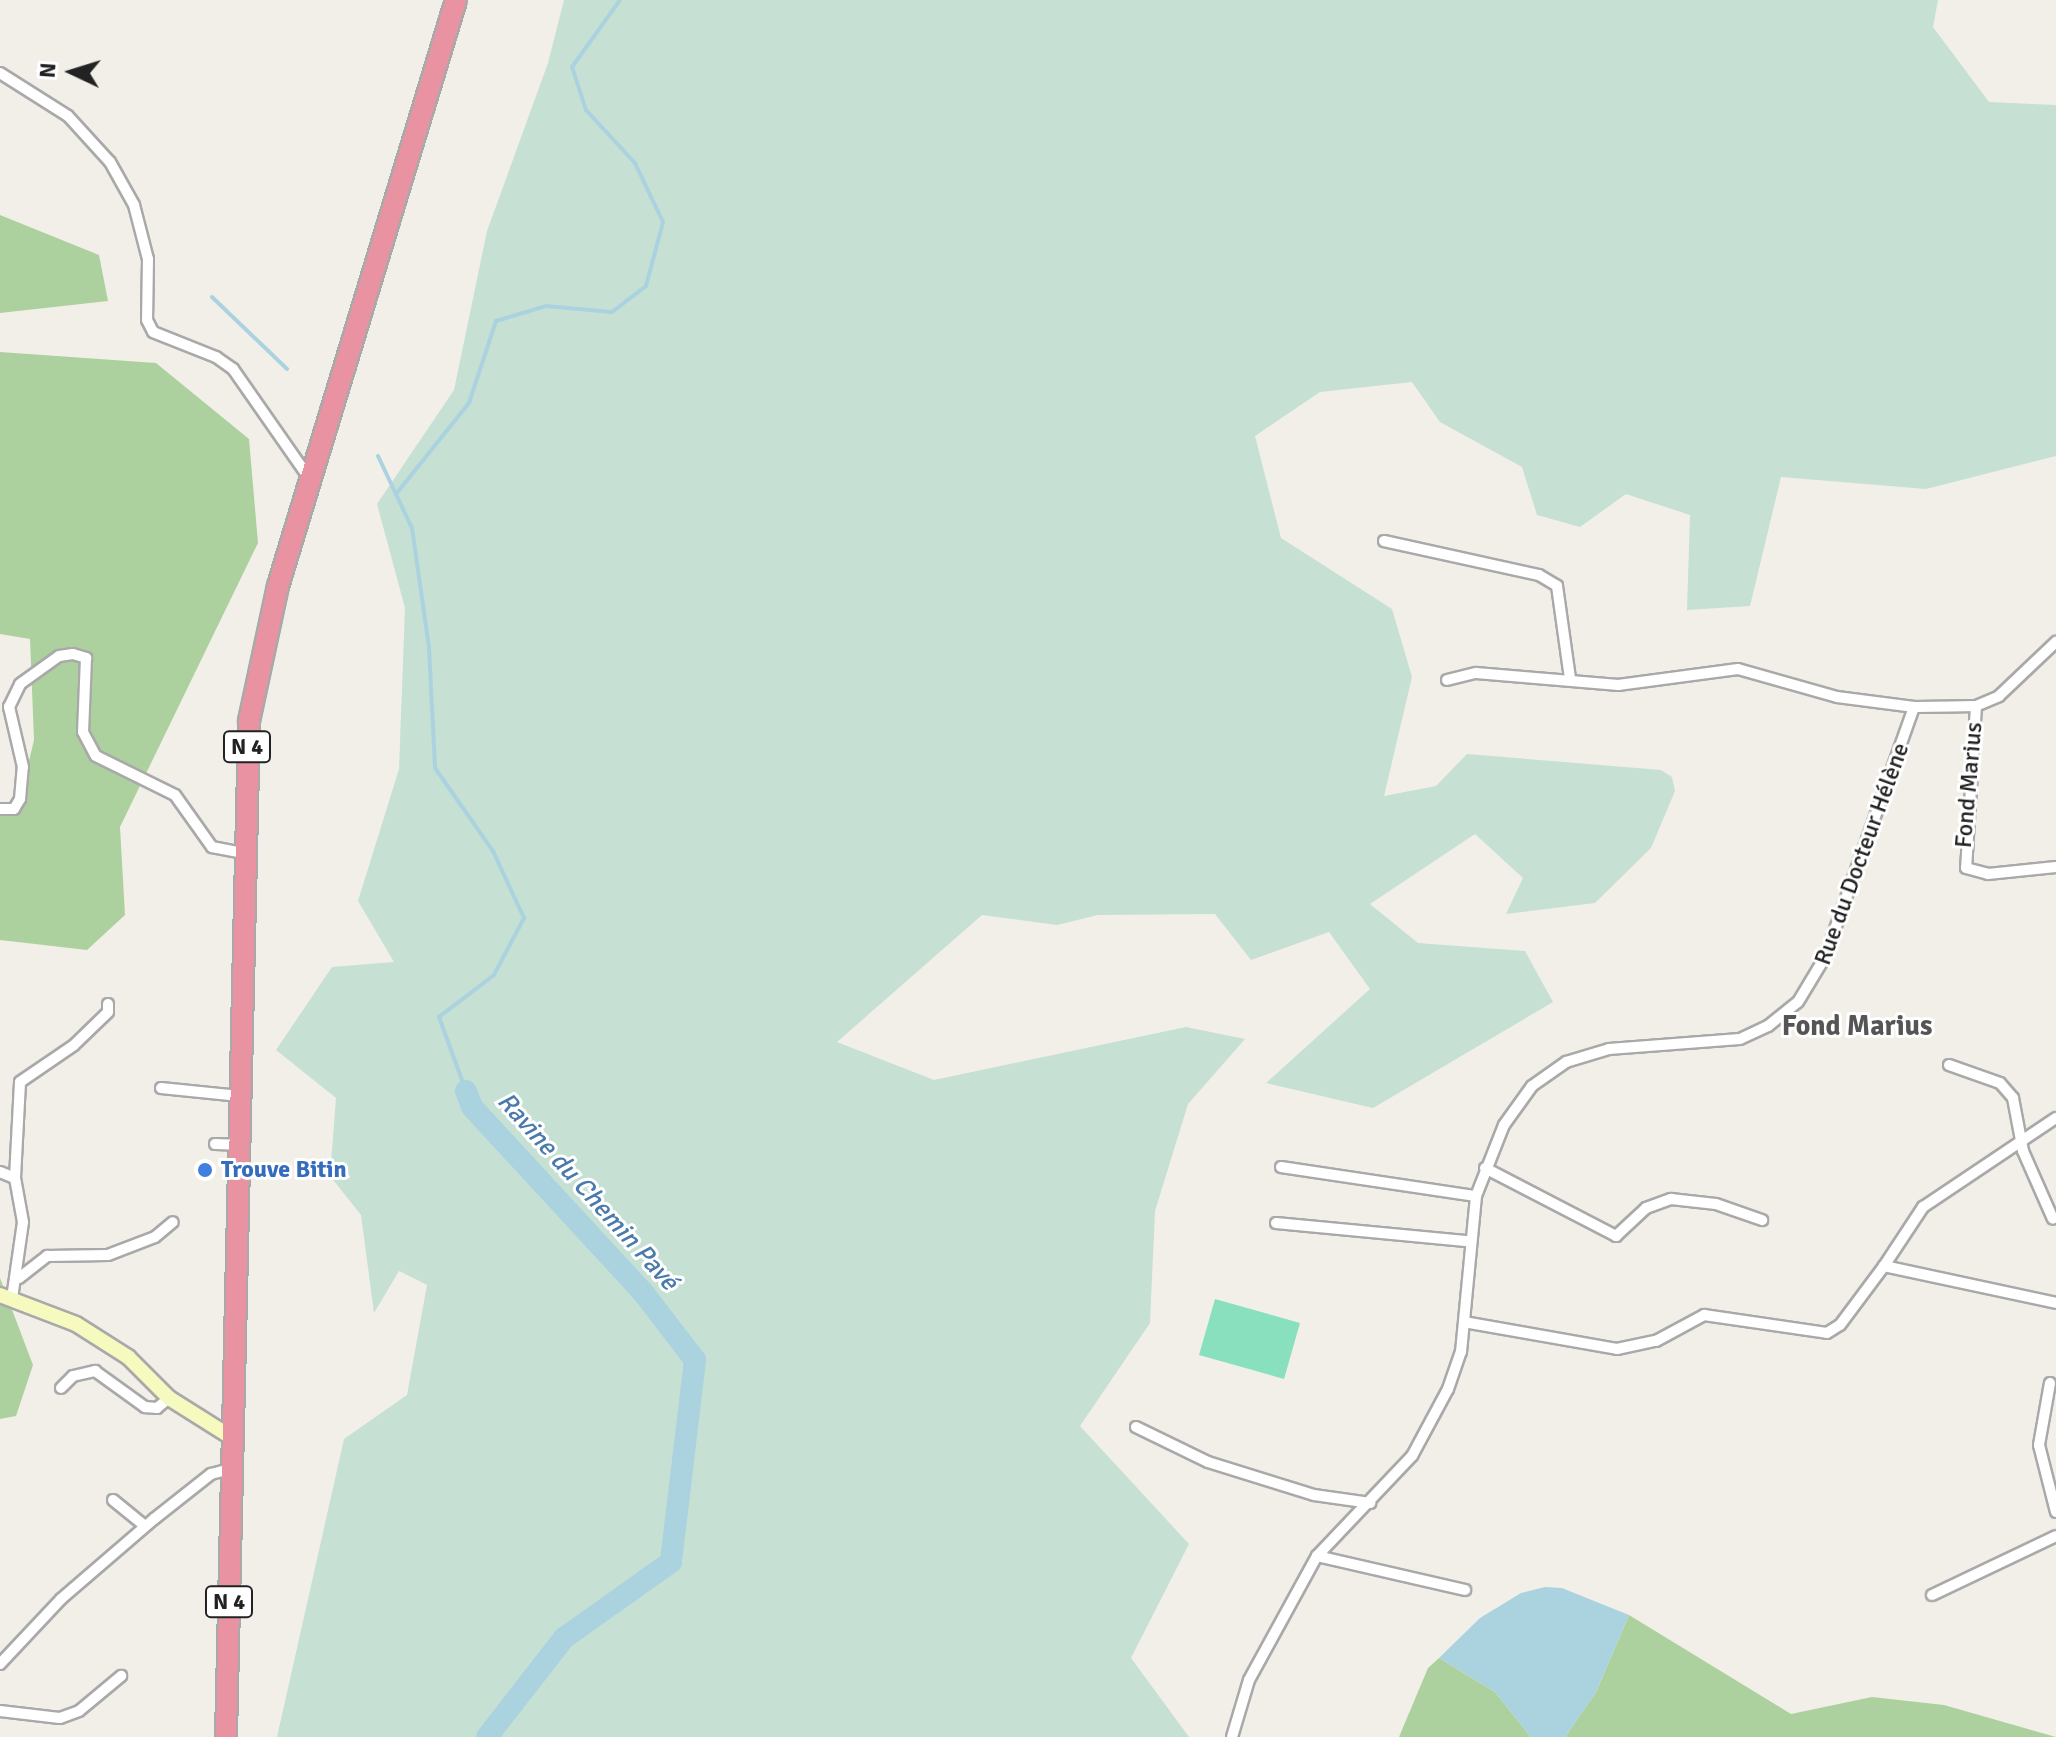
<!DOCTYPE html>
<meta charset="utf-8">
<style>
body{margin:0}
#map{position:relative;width:2056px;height:1737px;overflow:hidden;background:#f2efe9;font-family:Signika,sans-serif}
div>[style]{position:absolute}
.forest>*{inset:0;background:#add19e}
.wetland>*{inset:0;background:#c6e0d4}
.pitch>*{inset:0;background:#88e0be}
.water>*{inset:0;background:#aad3df}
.stream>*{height:4px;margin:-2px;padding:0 2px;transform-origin:2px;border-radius:2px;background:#aad3df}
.river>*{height:22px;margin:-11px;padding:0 11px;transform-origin:11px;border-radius:11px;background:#aad3df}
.roads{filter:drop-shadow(2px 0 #a9a9a9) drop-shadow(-2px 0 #a9a9a9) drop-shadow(0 2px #a9a9a9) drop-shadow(0 -2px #a9a9a9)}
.street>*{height:10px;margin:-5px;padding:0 5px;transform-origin:5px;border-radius:5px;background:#fff}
.secondary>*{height:14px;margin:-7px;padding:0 7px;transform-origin:7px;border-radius:7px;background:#f7fabf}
.highway>*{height:20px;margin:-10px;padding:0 10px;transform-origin:10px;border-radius:10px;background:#e892a2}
.dots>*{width:22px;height:22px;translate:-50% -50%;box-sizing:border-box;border:4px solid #fff;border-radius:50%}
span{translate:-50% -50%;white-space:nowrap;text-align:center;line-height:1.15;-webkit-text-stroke:6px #fff;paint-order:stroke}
.shield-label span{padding:2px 6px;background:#fff;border:2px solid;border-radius:6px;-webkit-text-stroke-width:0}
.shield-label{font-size:22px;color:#222;font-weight:700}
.street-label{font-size:24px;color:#222}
.shop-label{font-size:24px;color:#366cbe;font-weight:700}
.left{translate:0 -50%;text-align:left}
.water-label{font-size:26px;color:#4a7aab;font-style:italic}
.quarter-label{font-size:28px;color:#555;font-weight:700}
.north{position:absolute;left:32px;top:32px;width:80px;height:80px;-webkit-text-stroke:6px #fff;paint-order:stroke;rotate:274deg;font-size:22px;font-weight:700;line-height:32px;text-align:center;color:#222}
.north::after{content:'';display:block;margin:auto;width:28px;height:36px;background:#222;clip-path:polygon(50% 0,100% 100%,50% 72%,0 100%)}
</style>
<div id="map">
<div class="forest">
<div style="clip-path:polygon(0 215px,99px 255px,108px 301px,0 313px)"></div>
<div style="clip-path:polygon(0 352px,156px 363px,249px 439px,258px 543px,120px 827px,125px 915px,87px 950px,0 940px,0 814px,20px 799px,34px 740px,30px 639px,0 634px)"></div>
<div style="clip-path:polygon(0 1278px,33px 1365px,16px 1416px,0 1419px)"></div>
<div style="clip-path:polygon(1629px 1615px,1791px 1714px,1872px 1697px,1944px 1705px,2056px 1737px,1565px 1737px,1596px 1692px)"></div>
<div style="clip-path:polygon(1439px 1658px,1495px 1692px,1531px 1737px,1399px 1737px,1428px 1668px)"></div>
</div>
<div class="wetland">
<div style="clip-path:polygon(564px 0,1938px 0,1933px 27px,1989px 102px,2056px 105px,2056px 456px,1926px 489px,1781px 477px,1750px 606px,1687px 610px,1690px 515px,1626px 494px,1580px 527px,1537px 515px,1522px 467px,1440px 422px,1412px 382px,1320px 392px,1255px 436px,1281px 538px,1392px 609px,1412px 677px,1384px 796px,1436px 786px,1467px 754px,1661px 770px,1672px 777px,1675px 791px,1651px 848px,1595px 903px,1506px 914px,1523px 878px,1475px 834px,1370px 904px,1418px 943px,1525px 951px,1553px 1002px,1373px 1108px,1266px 1083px,1370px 989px,1329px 932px,1251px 960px,1215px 914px,1098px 915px,1057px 925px,982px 915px,837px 1042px,934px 1080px,1186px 1027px,1245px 1039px,1188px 1104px,1155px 1211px,1150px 1323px,1080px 1426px,1189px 1544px,1131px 1658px,1189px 1737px,277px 1737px,344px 1439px,407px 1395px,427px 1285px,399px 1271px,374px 1313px,361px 1215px,330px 1176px,336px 1098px,276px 1050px,332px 967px,394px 962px,358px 901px,399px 769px,405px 608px,377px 504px,454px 390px,487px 231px,548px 63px)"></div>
</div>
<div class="pitch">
<div style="clip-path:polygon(1215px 1299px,1300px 1323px,1284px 1379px,1199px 1355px)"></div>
</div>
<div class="water">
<div style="clip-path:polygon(1545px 1587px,1562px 1588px,1629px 1615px,1596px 1692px,1565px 1737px,1531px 1737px,1495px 1692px,1439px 1658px,1480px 1618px,1521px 1593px)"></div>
</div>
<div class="stream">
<div style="left:212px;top:297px;width:104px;rotate:43.8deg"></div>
<div style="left:378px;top:456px;width:80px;rotate:64.7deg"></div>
<div style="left:412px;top:528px;width:121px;rotate:81.9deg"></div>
<div style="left:429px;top:648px;width:120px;rotate:87.1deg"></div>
<div style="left:435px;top:768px;width:101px;rotate:55.1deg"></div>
<div style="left:493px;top:851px;width:74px;rotate:65.2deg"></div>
<div style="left:524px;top:918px;width:64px;rotate:117.8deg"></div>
<div style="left:494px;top:975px;width:69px;rotate:142.6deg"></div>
<div style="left:439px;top:1017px;width:79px;rotate:70deg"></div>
<div style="left:396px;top:494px;width:117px;rotate:-51.3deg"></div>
<div style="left:469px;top:403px;width:86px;rotate:-71.8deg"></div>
<div style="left:496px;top:321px;width:52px;rotate:-16.7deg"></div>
<div style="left:546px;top:306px;width:66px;rotate:5.2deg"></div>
<div style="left:612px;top:312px;width:43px;rotate:-37.4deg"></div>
<div style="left:646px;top:286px;width:66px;rotate:-75.1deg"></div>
<div style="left:663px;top:222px;width:65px;rotate:-115.4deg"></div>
<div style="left:635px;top:163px;width:72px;rotate:-132.8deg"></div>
<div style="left:586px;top:110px;width:45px;rotate:-108deg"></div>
<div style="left:572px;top:67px;width:82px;rotate:-54.4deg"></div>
</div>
<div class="river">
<div style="left:466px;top:1091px;width:17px;rotate:69deg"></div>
<div style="left:472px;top:1107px;width:251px;rotate:47.3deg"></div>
<div style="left:642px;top:1291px;width:87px;rotate:52.5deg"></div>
<div style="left:695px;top:1360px;width:203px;rotate:96.8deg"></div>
<div style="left:671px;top:1562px;width:131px;rotate:144.6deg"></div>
<div style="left:564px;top:1638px;width:125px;rotate:127.9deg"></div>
</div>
<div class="roads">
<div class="street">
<div style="left:0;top:73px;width:80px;rotate:32.3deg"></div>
<div style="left:68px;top:116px;width:62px;rotate:47.6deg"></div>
<div style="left:110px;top:162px;width:49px;rotate:60.8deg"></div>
<div style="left:134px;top:205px;width:56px;rotate:75.5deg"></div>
<div style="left:148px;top:259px;width:61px;rotate:90.9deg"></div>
<div style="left:147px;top:320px;width:13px;rotate:63deg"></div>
<div style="left:153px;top:332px;width:68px;rotate:21.6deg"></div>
<div style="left:216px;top:357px;width:21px;rotate:35deg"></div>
<div style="left:233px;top:369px;width:133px;rotate:55.1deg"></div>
<div style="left:1384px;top:541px;width:159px;rotate:12.4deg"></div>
<div style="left:1539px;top:575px;width:21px;rotate:31deg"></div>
<div style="left:1557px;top:586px;width:93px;rotate:82deg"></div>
<div style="left:1447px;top:680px;width:30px;rotate:-14deg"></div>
<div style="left:1476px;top:673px;width:143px;rotate:4.8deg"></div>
<div style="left:1618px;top:685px;width:121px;rotate:-7.6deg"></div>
<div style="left:1738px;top:669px;width:103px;rotate:15.8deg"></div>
<div style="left:1837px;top:697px;width:78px;rotate:7.4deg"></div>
<div style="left:1914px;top:707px;width:62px;rotate:-0.9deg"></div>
<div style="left:1976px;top:706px;width:25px;rotate:-23deg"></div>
<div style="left:1999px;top:696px;width:79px;rotate:-43.5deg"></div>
<div style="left:1976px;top:706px;width:162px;rotate:93.5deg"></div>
<div style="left:1966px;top:868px;width:23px;rotate:15deg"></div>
<div style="left:1988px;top:874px;width:68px;rotate:-5.9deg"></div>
<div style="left:0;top:809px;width:14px"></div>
<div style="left:14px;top:809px;width:12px;rotate:-59deg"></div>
<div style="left:20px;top:799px;width:32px;rotate:-85deg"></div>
<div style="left:23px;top:767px;width:62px;rotate:-103.1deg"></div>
<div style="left:9px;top:707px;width:25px;rotate:-64deg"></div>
<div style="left:20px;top:684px;width:48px;rotate:-35.7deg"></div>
<div style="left:59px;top:656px;width:14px;rotate:-8deg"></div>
<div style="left:73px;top:654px;width:14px;rotate:17deg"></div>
<div style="left:86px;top:658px;width:74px;rotate:92.3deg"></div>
<div style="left:83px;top:732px;width:27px;rotate:62deg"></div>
<div style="left:96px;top:756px;width:88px;rotate:26.3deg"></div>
<div style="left:175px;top:795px;width:64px;rotate:54.6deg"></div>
<div style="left:212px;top:847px;width:31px;rotate:11deg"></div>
<div style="left:1949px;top:1065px;width:54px;rotate:19.4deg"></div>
<div style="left:2000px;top:1083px;width:20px;rotate:49deg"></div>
<div style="left:2013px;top:1098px;width:54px;rotate:79.3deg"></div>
<div style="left:2023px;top:1151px;width:74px;rotate:66.2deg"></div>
<div style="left:161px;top:1088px;width:79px;rotate:5.8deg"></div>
<div style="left:215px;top:1144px;width:25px;rotate:2deg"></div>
<div style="left:1281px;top:1167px;width:197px;rotate:8.5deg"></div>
<div style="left:1485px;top:1168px;width:148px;rotate:27.4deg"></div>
<div style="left:1616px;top:1236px;width:41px;rotate:-43deg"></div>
<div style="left:1646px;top:1208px;width:27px;rotate:-20deg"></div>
<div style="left:1671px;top:1199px;width:45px;rotate:6.3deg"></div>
<div style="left:1716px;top:1204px;width:49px;rotate:19.2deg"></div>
<div style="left:0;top:1172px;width:16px;rotate:22deg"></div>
<div style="left:15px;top:1178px;width:45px;rotate:79.7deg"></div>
<div style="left:23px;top:1222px;width:77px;rotate:98.2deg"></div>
<div style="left:15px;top:1178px;width:96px;rotate:-87deg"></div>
<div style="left:20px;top:1082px;width:65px;rotate:-34.4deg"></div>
<div style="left:74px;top:1045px;width:47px;rotate:-44.1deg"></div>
<div style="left:108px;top:1012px;width:8px;rotate:-90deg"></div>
<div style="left:1276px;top:1223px;width:193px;rotate:5.4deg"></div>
<div style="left:1884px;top:1266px;width:71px;rotate:-56.5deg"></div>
<div style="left:1923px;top:1207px;width:160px;rotate:-33.8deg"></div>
<div style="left:19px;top:1278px;width:36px;rotate:-38deg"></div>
<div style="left:47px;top:1256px;width:61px;rotate:-0.9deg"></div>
<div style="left:108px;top:1255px;width:50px;rotate:-21deg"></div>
<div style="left:155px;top:1237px;width:23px;rotate:-40deg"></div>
<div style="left:1464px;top:1322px;width:155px;rotate:10deg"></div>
<div style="left:1617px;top:1349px;width:40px;rotate:-12deg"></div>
<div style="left:1656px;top:1341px;width:55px;rotate:-28.4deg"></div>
<div style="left:1704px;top:1315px;width:124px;rotate:8.3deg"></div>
<div style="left:1827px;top:1333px;width:15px;rotate:-32deg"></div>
<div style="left:1840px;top:1325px;width:74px;rotate:-53.3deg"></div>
<div style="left:1884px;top:1266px;width:176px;rotate:12.1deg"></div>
<div style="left:2050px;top:1383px;width:63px;rotate:100.1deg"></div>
<div style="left:2039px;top:1445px;width:69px;rotate:75.8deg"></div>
<div style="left:61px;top:1388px;width:17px;rotate:-45deg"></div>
<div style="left:73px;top:1376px;width:23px;rotate:-13deg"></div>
<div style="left:95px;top:1371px;width:62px;rotate:35.8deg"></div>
<div style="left:145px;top:1407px;width:12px;rotate:5deg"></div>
<div style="left:157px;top:1408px;width:16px;rotate:-40deg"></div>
<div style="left:1136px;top:1427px;width:80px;rotate:25.9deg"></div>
<div style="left:1208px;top:1462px;width:111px;rotate:17.3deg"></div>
<div style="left:1314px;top:1495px;width:57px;rotate:8.1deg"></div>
<div style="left:113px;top:1500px;width:41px;rotate:39.1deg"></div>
<div style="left:1317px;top:1556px;width:152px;rotate:12.9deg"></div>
<div style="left:1932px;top:1595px;width:137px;rotate:-25.4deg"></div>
<div style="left:0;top:1664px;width:89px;rotate:-46.8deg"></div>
<div style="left:61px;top:1599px;width:123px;rotate:-40.7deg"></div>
<div style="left:154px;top:1519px;width:73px;rotate:-38.3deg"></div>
<div style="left:211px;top:1474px;width:23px;rotate:-15deg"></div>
<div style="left:0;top:1711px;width:60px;rotate:6.7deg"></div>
<div style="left:60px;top:1718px;width:20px;rotate:-20deg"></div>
<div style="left:79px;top:1711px;width:55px;rotate:-39.8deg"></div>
<div style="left:1232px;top:1737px;width:59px;rotate:-73.4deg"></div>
<div style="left:1249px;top:1680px;width:141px;rotate:-61.3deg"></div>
<div style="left:1317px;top:1556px;width:138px;rotate:-46.5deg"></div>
<div style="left:1412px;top:1456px;width:76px;rotate:-61.8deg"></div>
<div style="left:1448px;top:1389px;width:39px;rotate:-71deg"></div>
<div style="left:1461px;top:1352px;width:157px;rotate:-84.5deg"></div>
<div style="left:1476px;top:1196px;width:76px;rotate:-68.5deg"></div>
<div style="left:1504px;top:1125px;width:48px;rotate:-54.3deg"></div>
<div style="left:1532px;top:1086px;width:42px;rotate:-35.2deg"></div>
<div style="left:1566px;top:1062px;width:45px;rotate:-16.8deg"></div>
<div style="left:1609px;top:1049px;width:131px;rotate:-4.4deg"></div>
<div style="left:1740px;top:1039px;width:31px;rotate:-25deg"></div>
<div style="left:1768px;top:1026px;width:38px;rotate:-39deg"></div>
<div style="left:1798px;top:1002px;width:52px;rotate:-59deg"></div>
<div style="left:1825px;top:957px;width:265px;rotate:-70.4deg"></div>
</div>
<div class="secondary">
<div style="left:0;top:1295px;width:81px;rotate:20.9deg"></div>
<div style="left:76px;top:1324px;width:62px;rotate:32.4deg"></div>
<div style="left:128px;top:1357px;width:58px;rotate:45deg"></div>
<div style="left:169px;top:1398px;width:77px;rotate:32.2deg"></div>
</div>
<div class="highway">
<div style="left:226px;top:1737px;width:1016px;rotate:-88.7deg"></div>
<div style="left:249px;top:721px;width:138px;rotate:-77.9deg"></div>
<div style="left:278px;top:586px;width:612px;rotate:-73.1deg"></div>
</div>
</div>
<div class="dots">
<div style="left:205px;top:1170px;background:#3f7fe0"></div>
</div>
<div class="shield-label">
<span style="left:247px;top:747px">N 4</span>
<span style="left:229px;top:1602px">N 4</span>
</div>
<div class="street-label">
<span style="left:1969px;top:785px;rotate:-85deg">Fond Marius</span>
<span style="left:1862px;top:854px;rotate:-70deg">Rue du Docteur Hélène</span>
</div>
<div class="shop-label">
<span class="left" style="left:221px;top:1170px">Trouve Bitin</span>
</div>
<div class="water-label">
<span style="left:587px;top:1192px;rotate:48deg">Ravine du Chemin Pavé</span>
</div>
<div class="quarter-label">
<span style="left:1857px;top:1026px">Fond Marius</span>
</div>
<div class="north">N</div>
</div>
